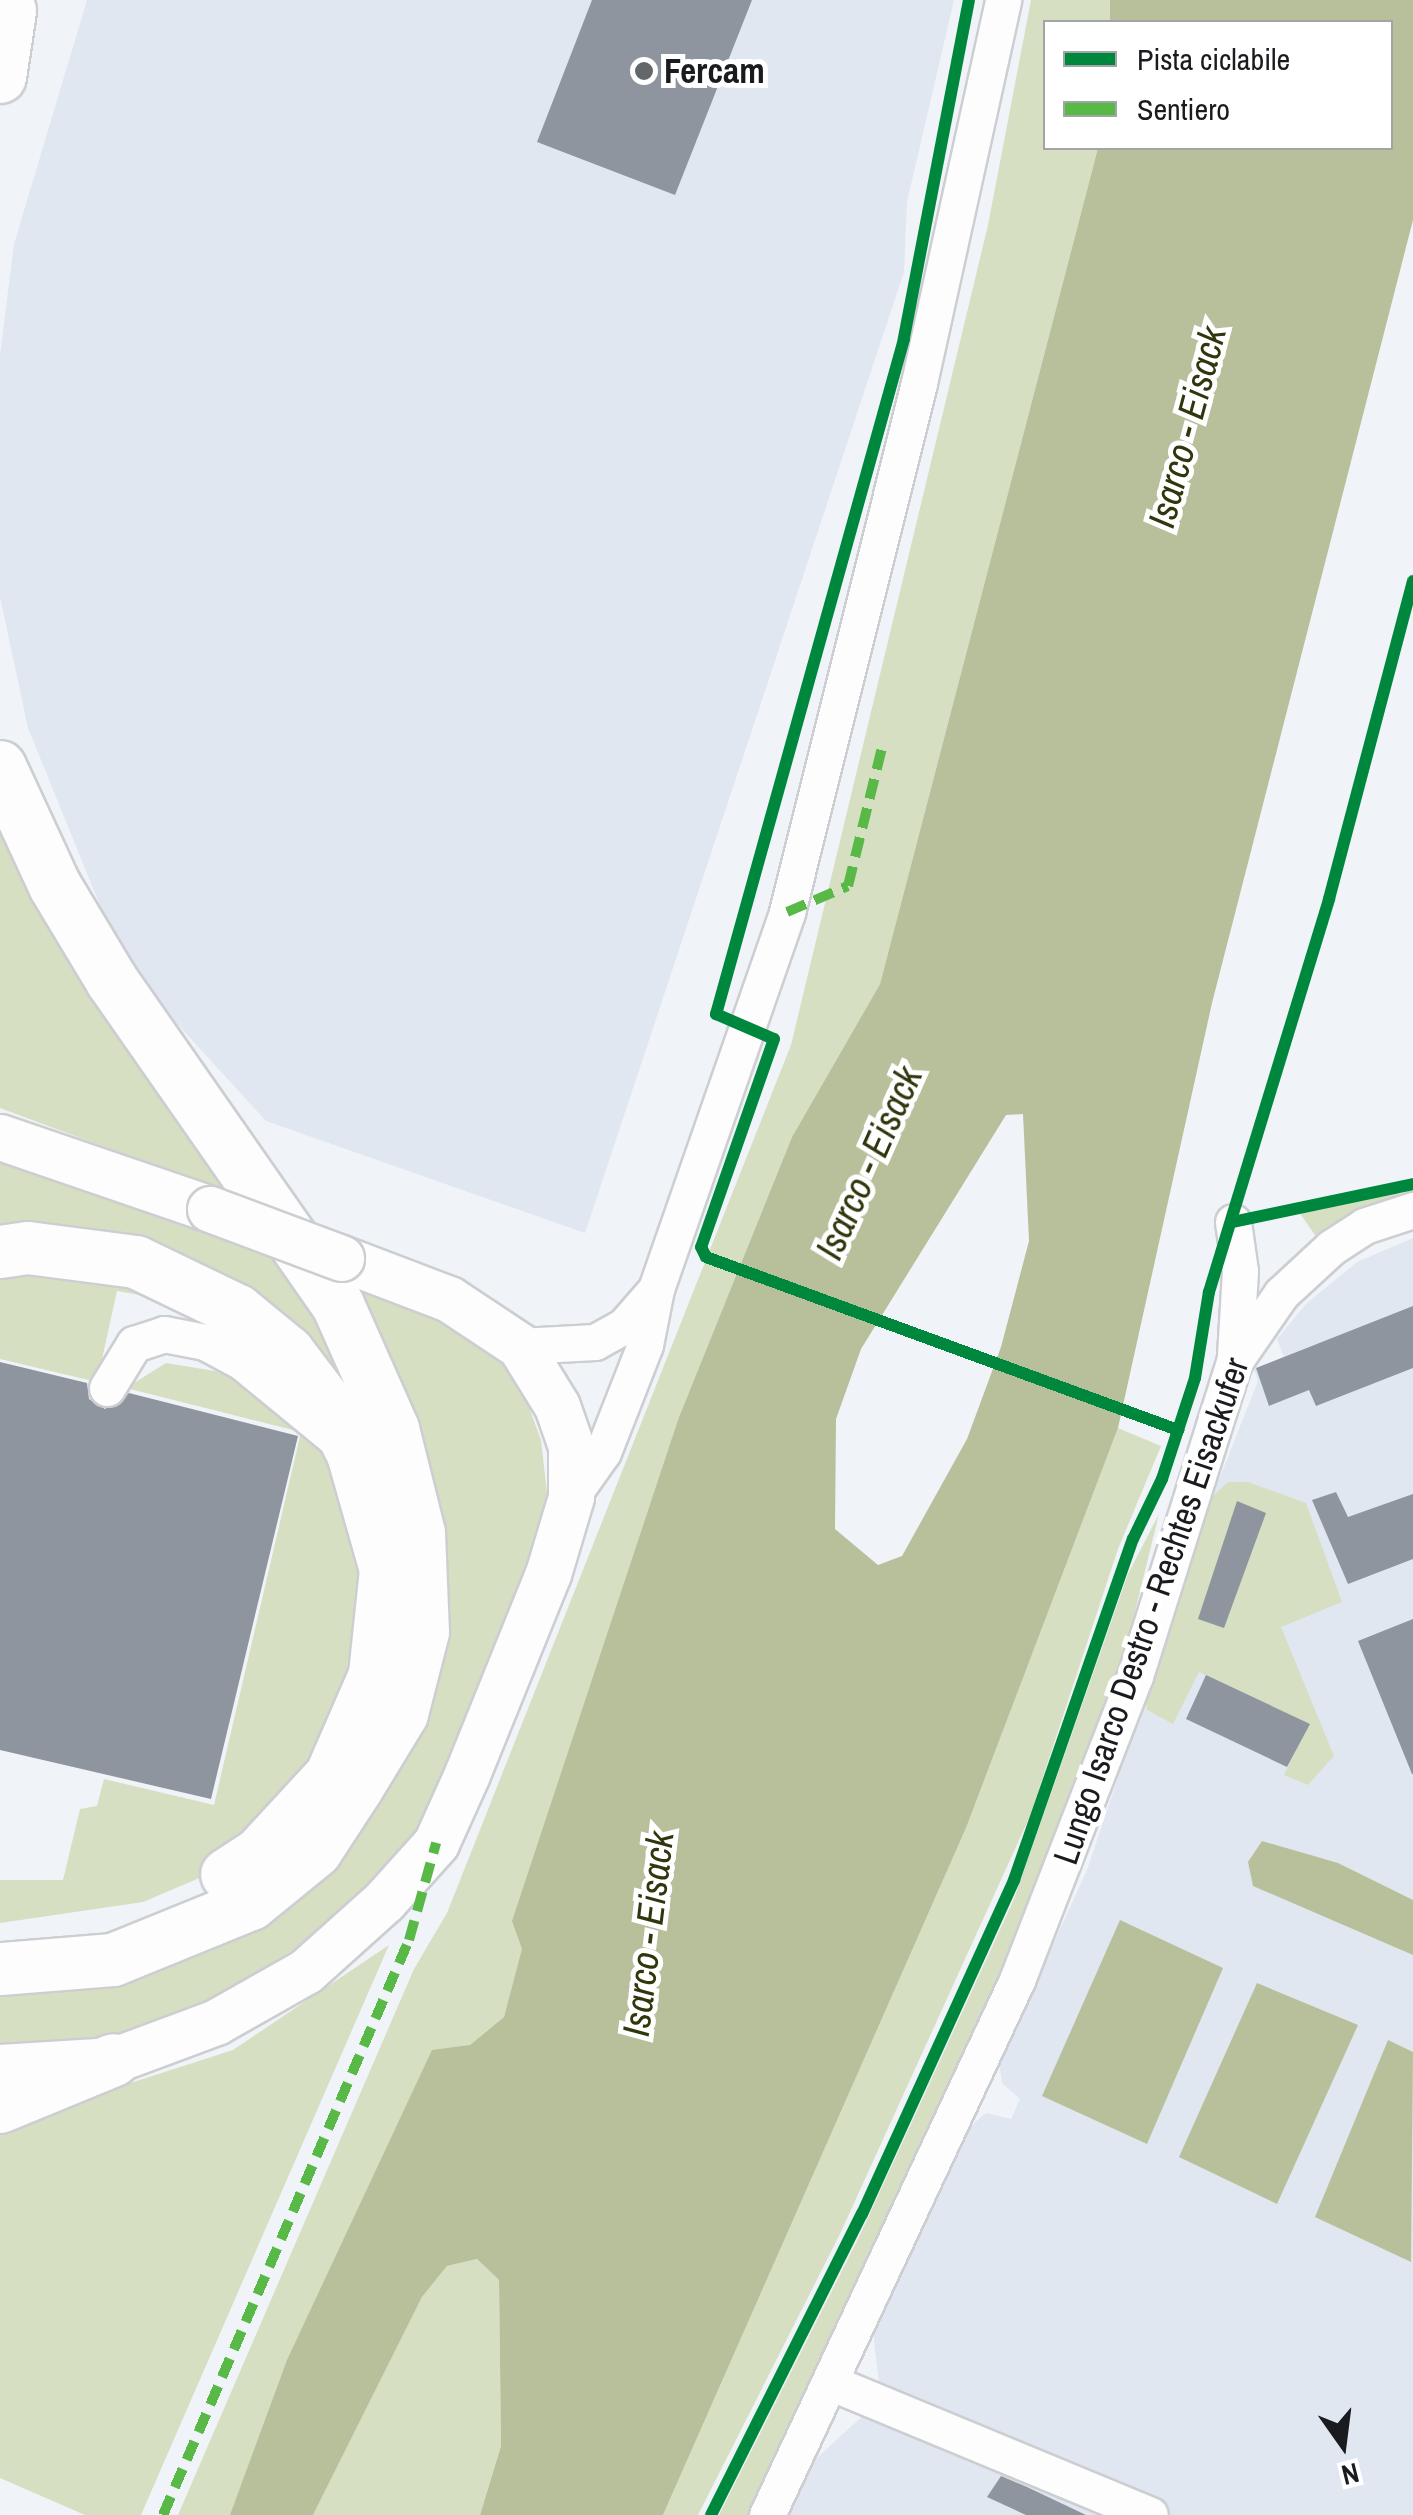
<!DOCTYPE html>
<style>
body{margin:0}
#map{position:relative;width:1413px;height:2515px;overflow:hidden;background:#f0f4f8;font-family:"Archivo Narrow",sans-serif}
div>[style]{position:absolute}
.built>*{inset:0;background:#e0e7f1}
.green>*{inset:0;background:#d6dfc2}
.water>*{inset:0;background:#b7c09b}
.building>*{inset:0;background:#8e959e}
.roads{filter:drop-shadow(2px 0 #ccced1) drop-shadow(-2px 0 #ccced1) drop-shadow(0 2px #ccced1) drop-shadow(0 -2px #ccced1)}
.minor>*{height:35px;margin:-17.5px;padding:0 17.5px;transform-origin:17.5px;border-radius:17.5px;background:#fdfdfe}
.major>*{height:45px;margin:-22.5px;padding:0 22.5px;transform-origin:22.5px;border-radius:22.5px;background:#fdfdfe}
.highway>*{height:52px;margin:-26px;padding:0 26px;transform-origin:26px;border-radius:26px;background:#fdfdfe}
.bridges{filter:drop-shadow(2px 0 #ccced1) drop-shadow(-2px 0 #ccced1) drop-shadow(0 2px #ccced1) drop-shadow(0 -2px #ccced1)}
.major-bridge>*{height:45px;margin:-22.5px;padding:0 22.5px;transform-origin:22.5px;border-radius:22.5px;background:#fdfdfe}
.quiet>*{height:10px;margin-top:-5px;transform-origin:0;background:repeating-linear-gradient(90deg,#58b947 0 20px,transparent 0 30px)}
.cycleway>*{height:12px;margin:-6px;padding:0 6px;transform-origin:6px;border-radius:6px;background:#00873e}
.dots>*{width:28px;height:28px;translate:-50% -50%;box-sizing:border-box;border:5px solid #fff;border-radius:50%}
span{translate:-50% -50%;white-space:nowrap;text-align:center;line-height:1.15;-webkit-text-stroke:10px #fff;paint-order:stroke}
.poi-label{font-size:35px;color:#191b1e;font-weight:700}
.left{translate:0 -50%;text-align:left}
.street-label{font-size:35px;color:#191b1e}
.water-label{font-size:38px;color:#30370d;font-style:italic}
.legend{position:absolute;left:1043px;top:20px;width:350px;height:130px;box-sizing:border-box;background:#fff;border:2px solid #a3a4a5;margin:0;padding:12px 18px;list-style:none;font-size:30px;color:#191b1e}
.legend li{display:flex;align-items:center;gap:20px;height:50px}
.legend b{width:50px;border:2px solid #a3a4a5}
.north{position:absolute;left:1293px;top:2395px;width:100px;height:100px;-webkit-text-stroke:8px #fff;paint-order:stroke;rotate:166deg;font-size:28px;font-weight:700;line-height:40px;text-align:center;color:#191b1e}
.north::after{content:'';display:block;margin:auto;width:35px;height:45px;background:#191b1e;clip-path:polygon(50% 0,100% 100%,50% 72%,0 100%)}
</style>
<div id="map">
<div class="built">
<div style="clip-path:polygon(87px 0,954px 0,907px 202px,904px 272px,585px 1233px,266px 1121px,125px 967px,28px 728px,0 597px,0 355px,14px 244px)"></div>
<div style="clip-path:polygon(1413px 1238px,1413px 2515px,788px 2515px,811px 2463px,866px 2413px,879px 2384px,873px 2333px,972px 2125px,986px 2113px,1011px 2119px,1020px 2099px,1002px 2083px,999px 2063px,1087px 1870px,1212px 1497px,1258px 1381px,1254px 1369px,1284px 1357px,1277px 1339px,1306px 1304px,1357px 1262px)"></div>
</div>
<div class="green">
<div style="clip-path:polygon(1031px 0,1110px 0,1110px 22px,1046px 22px,1046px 148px,1098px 148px,880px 984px,792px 1137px,679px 1417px,504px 2017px,470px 2045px,230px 2515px,178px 2515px,414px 1969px,447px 1913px,791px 1045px,988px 225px)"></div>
<div style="clip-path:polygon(0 805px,296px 1266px,373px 1421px,297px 1342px,0 1244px,0 1158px,259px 1252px,214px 1188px,0 1108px)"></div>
<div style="clip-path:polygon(1397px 1193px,1405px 1195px,1319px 1241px,1299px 1212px)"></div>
<div style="clip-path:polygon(86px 1267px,163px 1299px,117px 1291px,97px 1382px,0 1359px,0 1272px)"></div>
<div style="clip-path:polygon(328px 1273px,483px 1337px,519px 1380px,541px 1440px,547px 1493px,537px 1544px,455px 1757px,412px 1842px,366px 1895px,313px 1937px,221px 1996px,118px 2036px,0 2054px,0 1983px,100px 1975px,397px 1753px)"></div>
<div style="clip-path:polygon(166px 1363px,227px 1373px,342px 1464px,372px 1562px,338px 1746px,216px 1871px,143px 1902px,0 1923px,0 1880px,63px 1880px,80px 1809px,97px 1806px,104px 1779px,214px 1805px,301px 1432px,126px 1388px)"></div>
<div style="clip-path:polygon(1118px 1428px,1161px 1446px,1118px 1549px,1030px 1816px,840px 2234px,698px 2515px,663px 2515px,966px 1828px)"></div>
<div style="clip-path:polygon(1228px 1482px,1248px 1482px,1306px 1503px,1342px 1602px,1281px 1627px,1334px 1756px,1308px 1785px,1284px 1775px,1309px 1724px,1199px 1672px,1173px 1724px,1147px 1710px,1145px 1696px,1212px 1497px)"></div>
<div style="clip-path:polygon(1159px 1514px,1126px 1648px,1032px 1911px,753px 2515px,719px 2515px,861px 2233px,1014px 1899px,1128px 1574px)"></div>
<div style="clip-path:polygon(389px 1945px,141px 2515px,85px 2515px,0 2478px,0 2125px,233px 2050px)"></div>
<div style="clip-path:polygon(477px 2259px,499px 2280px,501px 2446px,480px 2515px,313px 2515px,422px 2297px,447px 2266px)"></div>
</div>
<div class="water">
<div style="clip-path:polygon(evenodd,1110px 0,1413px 0,1413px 220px,1212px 1003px,1118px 1428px,966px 1828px,663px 2515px,480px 2515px,501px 2446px,499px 2280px,477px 2259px,447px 2266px,422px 2297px,313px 2515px,230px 2515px,287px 2360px,432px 2050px,470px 2045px,504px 2017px,522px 1949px,512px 1921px,679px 1417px,792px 1137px,880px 984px,1098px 148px,1390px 148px,1390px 22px,1110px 22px,1110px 0,1023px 1114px,1029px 1241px,1001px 1347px,967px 1439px,902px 1556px,878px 1565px,835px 1529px,836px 1419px,861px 1349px,1006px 1115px,1023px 1114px)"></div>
<div style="clip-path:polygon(1262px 1841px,1338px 1863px,1413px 1900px,1413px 1955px,1253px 1886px,1248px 1862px)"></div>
<div style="clip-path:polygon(1120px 1920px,1223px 1968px,1147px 2144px,1042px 2096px)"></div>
<div style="clip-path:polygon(1257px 1983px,1358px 2025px,1277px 2204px,1179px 2157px)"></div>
<div style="clip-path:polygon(1388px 2040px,1413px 2052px,1411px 2262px,1315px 2217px)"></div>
</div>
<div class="building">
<div style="clip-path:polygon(592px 0,752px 0,675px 195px,537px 142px)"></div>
<div style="clip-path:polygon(1413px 1306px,1413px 1368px,1316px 1406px,1309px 1390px,1269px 1406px,1256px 1368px)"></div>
<div style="clip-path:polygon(0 1362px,87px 1383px,89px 1399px,105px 1409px,129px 1393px,298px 1436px,211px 1799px,0 1750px)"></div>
<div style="clip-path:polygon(1336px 1492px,1348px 1517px,1413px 1494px,1413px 1559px,1348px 1584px,1312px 1500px)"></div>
<div style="clip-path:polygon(1237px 1501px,1266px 1513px,1224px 1628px,1198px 1619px)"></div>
<div style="clip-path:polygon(1413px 1619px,1413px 1774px,1412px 1774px,1358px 1641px)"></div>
<div style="clip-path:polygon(1206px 1675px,1310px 1724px,1287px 1767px,1186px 1719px)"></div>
<div style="clip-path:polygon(1001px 2476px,1027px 2487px,1086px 2515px,1026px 2515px,987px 2497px)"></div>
</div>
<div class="roads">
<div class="minor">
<div style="left:1233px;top:1222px;width:49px;rotate:81.9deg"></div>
<div style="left:1240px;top:1271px;width:85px;rotate:93.4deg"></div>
<div style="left:520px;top:1346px;width:75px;rotate:-3.1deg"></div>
<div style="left:595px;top:1342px;width:33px;rotate:-29deg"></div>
<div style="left:624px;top:1326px;width:43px;rotate:-48.8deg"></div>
<div style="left:107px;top:1388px;width:52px;rotate:-58.5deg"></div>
<div style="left:134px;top:1344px;width:32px;rotate:-18deg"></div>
<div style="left:164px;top:1334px;width:42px;rotate:11deg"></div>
<div style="left:205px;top:1342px;width:42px;rotate:28.4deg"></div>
<div style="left:242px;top:1362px;width:117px;rotate:39.4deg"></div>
<div style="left:571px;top:1497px;width:55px;rotate:-54.6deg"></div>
<div style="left:603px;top:1452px;width:115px;rotate:-68.6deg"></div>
<div style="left:645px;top:1345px;width:57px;rotate:-78.9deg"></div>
<div style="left:656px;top:1289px;width:399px;rotate:-70.8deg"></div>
<div style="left:787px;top:912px;width:545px;rotate:-75.99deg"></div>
<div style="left:919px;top:383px;width:392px;rotate:-77.6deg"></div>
<div style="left:832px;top:2383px;width:344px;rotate:22.5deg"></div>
<div style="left:767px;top:2515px;width:591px;rotate:-64.95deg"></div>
<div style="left:1017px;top:1980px;width:326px;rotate:-68.8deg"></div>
<div style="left:1135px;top:1676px;width:329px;rotate:-72.5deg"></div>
<div style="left:1234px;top:1362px;width:83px;rotate:-55.3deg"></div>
<div style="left:1281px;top:1294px;width:69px;rotate:-42.7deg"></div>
<div style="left:1332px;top:1247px;width:38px;rotate:-33deg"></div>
<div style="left:1364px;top:1226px;width:52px;rotate:-18.1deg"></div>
</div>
<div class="major">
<div style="left:0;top:1137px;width:222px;rotate:18.9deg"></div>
<div style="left:0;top:2067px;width:114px;rotate:-3.5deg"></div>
<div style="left:114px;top:2060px;width:109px;rotate:-20.4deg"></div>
<div style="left:216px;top:2022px;width:103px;rotate:-29.5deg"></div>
<div style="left:306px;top:1971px;width:105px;rotate:-41.9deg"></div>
<div style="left:384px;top:1901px;width:78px;rotate:-48.1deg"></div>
<div style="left:436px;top:1843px;width:76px;rotate:-65.8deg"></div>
<div style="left:467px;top:1774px;width:216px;rotate:-68deg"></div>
<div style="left:548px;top:1574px;width:80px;rotate:-73.4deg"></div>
<div style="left:571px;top:1497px;width:51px;rotate:-90deg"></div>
<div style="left:571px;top:1446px;width:42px;rotate:-109.3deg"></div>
<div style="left:557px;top:1406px;width:70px;rotate:-121.7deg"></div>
<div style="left:520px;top:1346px;width:85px;rotate:-146.5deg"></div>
<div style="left:449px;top:1299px;width:116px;rotate:-159.2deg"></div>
</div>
<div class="highway">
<div style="left:0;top:77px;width:67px;rotate:-81.4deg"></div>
<div style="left:0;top:767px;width:131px;rotate:65.2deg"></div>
<div style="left:55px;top:886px;width:111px;rotate:59deg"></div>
<div style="left:112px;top:981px;width:395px;rotate:55.1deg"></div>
<div style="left:338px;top:1305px;width:136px;rotate:66.1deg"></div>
<div style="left:393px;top:1429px;width:107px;rotate:76deg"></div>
<div style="left:419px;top:1533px;width:99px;rotate:87.7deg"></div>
<div style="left:423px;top:1632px;width:85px;rotate:104.4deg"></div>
<div style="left:402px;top:1714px;width:87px;rotate:121.3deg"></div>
<div style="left:357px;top:1788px;width:75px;rotate:123.1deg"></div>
<div style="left:316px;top:1851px;width:84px;rotate:140.8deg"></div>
<div style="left:251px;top:1904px;width:149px;rotate:157.9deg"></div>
<div style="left:113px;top:1960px;width:113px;rotate:175.4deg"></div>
<div style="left:0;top:1252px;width:28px;rotate:-8deg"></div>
<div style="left:28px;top:1248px;width:109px;rotate:7.4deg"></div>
<div style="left:136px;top:1262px;width:113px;rotate:25.7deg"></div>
<div style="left:238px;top:1311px;width:65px;rotate:39.4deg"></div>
<div style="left:288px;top:1352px;width:68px;rotate:52.8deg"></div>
<div style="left:329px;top:1406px;width:54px;rotate:63.4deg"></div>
<div style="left:353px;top:1454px;width:121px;rotate:74.1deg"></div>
<div style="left:386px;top:1570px;width:106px;rotate:96deg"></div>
<div style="left:375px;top:1675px;width:110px;rotate:113.5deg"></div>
<div style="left:331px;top:1776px;width:106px;rotate:132.7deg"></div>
<div style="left:259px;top:1854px;width:38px;rotate:147deg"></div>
<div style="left:0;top:2107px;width:123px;rotate:-22.4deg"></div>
</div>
</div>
<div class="bridges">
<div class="major-bridge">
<div style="left:210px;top:1209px;width:140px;rotate:20.5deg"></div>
</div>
</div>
<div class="quiet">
<div style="left:787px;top:912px;width:66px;rotate:-23.1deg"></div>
<div style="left:848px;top:886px;width:146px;rotate:-76.2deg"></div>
<div style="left:163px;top:2515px;width:625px;rotate:-66.84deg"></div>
<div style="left:409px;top:1940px;width:101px;rotate:-74.4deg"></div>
</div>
<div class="cycleway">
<div style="left:969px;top:0;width:345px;rotate:100.9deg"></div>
<div style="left:904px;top:339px;width:701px;rotate:105.56deg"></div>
<div style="left:716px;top:1014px;width:63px;rotate:23.3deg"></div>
<div style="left:774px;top:1039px;width:220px;rotate:109.3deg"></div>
<div style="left:701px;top:1247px;width:11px;rotate:63deg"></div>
<div style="left:706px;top:1257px;width:503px;rotate:20.13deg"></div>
<div style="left:1233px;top:1222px;width:184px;rotate:-11.9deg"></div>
<div style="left:711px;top:2515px;width:337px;rotate:-63.4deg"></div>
<div style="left:862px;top:2214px;width:367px;rotate:-65.5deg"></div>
<div style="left:1014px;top:1880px;width:361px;rotate:-70.8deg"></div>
<div style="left:1133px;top:1539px;width:67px;rotate:-64.2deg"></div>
<div style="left:1162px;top:1479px;width:106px;rotate:-71.9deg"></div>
<div style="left:1195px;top:1378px;width:87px;rotate:-80.8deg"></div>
<div style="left:1209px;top:1292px;width:411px;rotate:-73deg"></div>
<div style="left:1329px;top:899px;width:329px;rotate:-75.2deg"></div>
</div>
<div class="dots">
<div style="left:644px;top:71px;background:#64676a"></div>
</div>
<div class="poi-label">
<span class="left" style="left:664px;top:71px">Fercam</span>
</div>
<div class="street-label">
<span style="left:1151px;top:1611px;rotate:-71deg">Lungo Isarco Destro - Rechtes Eisackufer</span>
</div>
<div class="water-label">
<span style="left:1187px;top:427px;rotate:-75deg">Isarco - Eisack</span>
<span style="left:869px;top:1163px;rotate:-66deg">Isarco - Eisack</span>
<span style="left:648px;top:1934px;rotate:-83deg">Isarco - Eisack</span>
</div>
<ul class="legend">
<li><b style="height:12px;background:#00873e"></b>Pista ciclabile</li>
<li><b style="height:12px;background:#58b947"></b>Sentiero</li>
</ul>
<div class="north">N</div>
</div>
